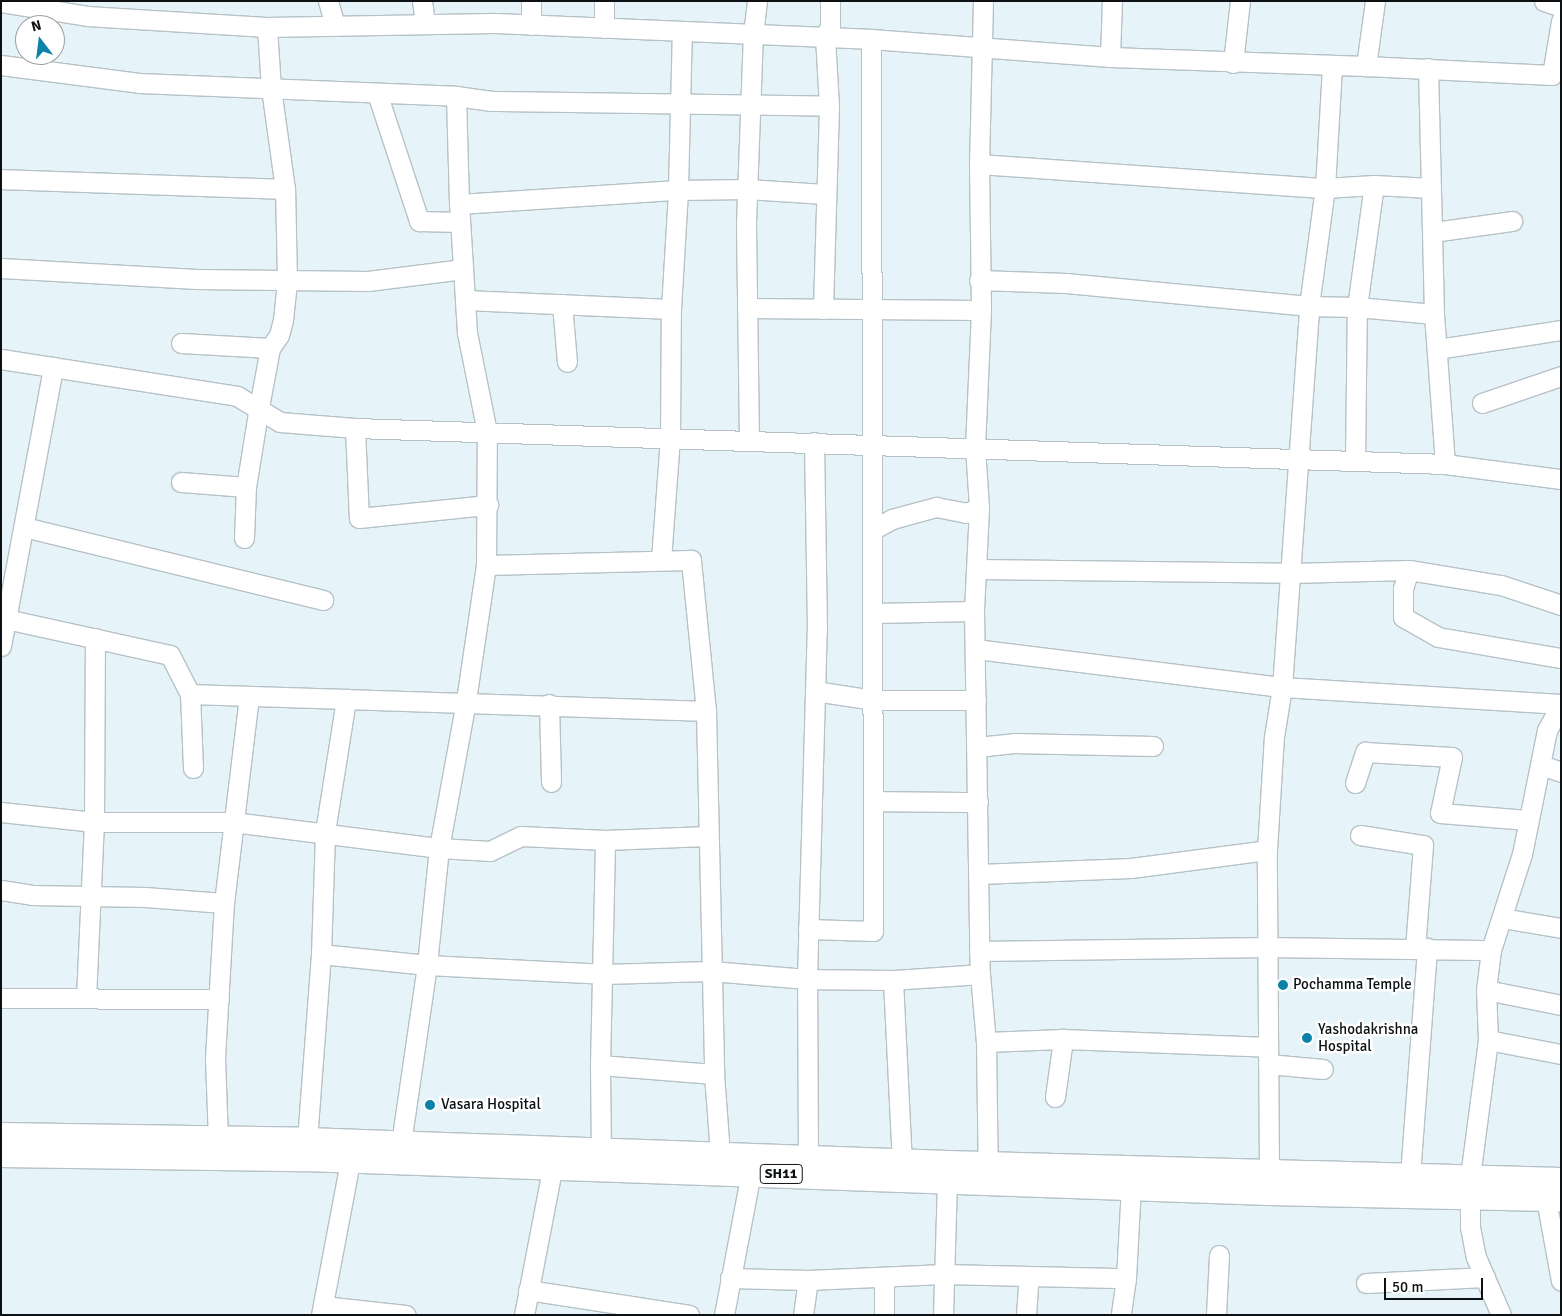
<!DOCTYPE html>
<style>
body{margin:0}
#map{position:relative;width:1562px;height:1316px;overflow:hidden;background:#e6f3f9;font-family:Signika,sans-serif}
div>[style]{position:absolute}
.roads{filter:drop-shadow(1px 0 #b6c2c7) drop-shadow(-1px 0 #b6c2c7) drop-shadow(0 1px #b6c2c7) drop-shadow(0 -1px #b6c2c7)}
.minor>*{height:19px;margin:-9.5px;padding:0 9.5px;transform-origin:9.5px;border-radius:9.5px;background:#fff}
.major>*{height:24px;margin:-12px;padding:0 12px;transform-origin:12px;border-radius:12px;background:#fff}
.dots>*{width:14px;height:14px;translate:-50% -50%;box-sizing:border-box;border:2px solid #fff;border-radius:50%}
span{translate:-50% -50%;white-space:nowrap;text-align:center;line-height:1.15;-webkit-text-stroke:5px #fff;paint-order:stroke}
.shield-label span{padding:1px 4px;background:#fff;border:1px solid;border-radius:4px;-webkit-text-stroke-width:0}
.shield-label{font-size:14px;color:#0d1113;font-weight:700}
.poi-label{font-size:15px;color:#0d1113}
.left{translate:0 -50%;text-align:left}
.frame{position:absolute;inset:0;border:2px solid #0d1113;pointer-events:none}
.north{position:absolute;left:15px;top:15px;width:50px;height:50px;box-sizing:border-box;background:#fff;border:1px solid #9ea0a1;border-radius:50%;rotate:345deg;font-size:14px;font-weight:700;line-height:20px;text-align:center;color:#0d1113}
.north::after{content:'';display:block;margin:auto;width:18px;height:22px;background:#0c82a8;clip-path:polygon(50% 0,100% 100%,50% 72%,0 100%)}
.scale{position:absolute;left:1384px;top:1278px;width:99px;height:22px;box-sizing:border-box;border:2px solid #0d1113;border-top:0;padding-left:6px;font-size:15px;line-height:18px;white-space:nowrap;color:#0d1113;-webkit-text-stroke:4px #fff;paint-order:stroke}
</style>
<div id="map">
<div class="roads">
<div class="minor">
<div style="left:328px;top:1px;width:26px;rotate:74deg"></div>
<div style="left:422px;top:1px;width:21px;rotate:82deg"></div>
<div style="left:531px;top:1px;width:24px;rotate:90deg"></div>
<div style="left:604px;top:1px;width:27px;rotate:90deg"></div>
<div style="left:983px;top:1px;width:163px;rotate:91.4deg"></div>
<div style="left:979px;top:164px;width:146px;rotate:89.2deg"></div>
<div style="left:981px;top:310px;width:137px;rotate:92.5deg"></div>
<div style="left:975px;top:447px;width:61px;rotate:86.2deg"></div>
<div style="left:979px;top:508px;width:103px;rotate:92.8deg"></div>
<div style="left:974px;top:611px;width:363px;rotate:89.1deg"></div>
<div style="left:980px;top:974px;width:68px;rotate:85deg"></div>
<div style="left:986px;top:1042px;width:136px;rotate:89.2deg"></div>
<div style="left:1375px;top:1px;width:66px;rotate:97.9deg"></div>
<div style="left:1366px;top:66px;width:186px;rotate:2.8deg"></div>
<div style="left:1552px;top:75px;width:55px;rotate:-80.5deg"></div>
<div style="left:1544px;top:1px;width:18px;rotate:19deg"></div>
<div style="left:1px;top:2px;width:87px;rotate:9.2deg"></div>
<div style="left:87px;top:16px;width:180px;rotate:3.5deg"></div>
<div style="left:267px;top:27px;width:226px;rotate:-1deg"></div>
<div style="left:493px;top:23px;width:378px;rotate:2.4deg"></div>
<div style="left:871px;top:39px;width:240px;rotate:4.3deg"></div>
<div style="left:1110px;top:57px;width:256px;rotate:2deg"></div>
<div style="left:1110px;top:57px;width:56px;rotate:-88deg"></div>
<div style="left:1233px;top:63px;width:62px;rotate:-83.6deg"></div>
<div style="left:1px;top:65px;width:139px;rotate:7.4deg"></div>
<div style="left:139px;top:83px;width:317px;rotate:2.3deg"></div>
<div style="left:456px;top:96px;width:34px;rotate:8deg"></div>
<div style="left:490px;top:101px;width:339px;rotate:0.8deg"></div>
<div style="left:829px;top:106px;width:69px;rotate:-93.3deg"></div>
<div style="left:825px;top:37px;width:12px;rotate:-66deg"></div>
<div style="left:830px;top:26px;width:25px;rotate:-90deg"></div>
<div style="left:1428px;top:68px;width:246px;rotate:88.6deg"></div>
<div style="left:1434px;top:314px;width:150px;rotate:85.8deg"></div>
<div style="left:377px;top:93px;width:135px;rotate:71.8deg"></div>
<div style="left:419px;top:221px;width:40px;rotate:1.4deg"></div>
<div style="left:456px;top:96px;width:108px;rotate:88.4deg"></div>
<div style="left:459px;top:204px;width:219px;rotate:-3.7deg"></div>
<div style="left:678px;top:190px;width:69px;rotate:-0.8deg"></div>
<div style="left:747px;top:189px;width:78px;rotate:3.7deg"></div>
<div style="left:979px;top:164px;width:347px;rotate:4deg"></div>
<div style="left:1325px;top:188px;width:49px;rotate:-3.5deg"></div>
<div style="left:1374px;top:185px;width:57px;rotate:3deg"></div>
<div style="left:1px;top:179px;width:284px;rotate:2deg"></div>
<div style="left:1433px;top:232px;width:80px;rotate:-7.9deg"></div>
<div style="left:1px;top:268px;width:196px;rotate:3.2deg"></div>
<div style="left:197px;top:279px;width:171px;rotate:0.7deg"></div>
<div style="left:368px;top:281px;width:96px;rotate:-7.2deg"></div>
<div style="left:979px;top:280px;width:87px;rotate:2deg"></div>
<div style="left:1066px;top:283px;width:244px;rotate:5.4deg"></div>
<div style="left:1309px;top:306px;width:48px;rotate:1.2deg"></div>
<div style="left:1357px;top:307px;width:77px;rotate:5.2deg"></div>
<div style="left:465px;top:300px;width:206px;rotate:2.5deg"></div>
<div style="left:562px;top:304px;width:58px;rotate:85.1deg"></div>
<div style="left:747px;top:308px;width:234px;rotate:0.5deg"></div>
<div style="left:823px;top:309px;width:203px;rotate:-88.3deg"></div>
<div style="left:181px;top:343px;width:89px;rotate:3.2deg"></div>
<div style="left:1438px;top:349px;width:124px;rotate:-8.8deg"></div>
<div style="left:1px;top:359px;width:239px;rotate:8.9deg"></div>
<div style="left:237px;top:396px;width:50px;rotate:31.2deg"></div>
<div style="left:280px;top:422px;width:75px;rotate:4.6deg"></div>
<div style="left:355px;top:428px;width:1091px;rotate:1.89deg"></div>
<div style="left:1445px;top:464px;width:117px;rotate:7.4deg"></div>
<div style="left:1482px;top:403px;width:83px;rotate:-18.9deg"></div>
<div style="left:355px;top:428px;width:90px;rotate:87.5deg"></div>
<div style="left:359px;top:518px;width:130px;rotate:-5.8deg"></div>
<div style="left:749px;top:440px;width:217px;rotate:-90.8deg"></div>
<div style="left:746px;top:223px;width:189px;rotate:-87.9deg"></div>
<div style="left:753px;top:34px;width:33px;rotate:-83deg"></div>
<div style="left:1355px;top:461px;width:154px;rotate:-89.3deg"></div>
<div style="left:1357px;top:307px;width:123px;rotate:-82.1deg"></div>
<div style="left:181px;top:482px;width:65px;rotate:4.4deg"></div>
<div style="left:24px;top:527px;width:308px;rotate:13.7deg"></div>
<div style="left:874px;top:529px;width:21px;rotate:-29deg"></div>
<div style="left:892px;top:519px;width:46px;rotate:-15.3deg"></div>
<div style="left:936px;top:507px;width:31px;rotate:11deg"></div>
<div style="left:966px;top:513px;width:14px;rotate:-21deg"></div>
<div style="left:244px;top:538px;width:51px;rotate:-87.8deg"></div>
<div style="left:246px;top:487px;width:81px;rotate:-80.8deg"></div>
<div style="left:259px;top:407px;width:60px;rotate:-79.4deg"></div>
<div style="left:270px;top:348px;width:16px;rotate:-55deg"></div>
<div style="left:279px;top:335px;width:16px;rotate:-75deg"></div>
<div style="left:283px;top:320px;width:39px;rotate:-84deg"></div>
<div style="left:287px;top:281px;width:92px;rotate:-91.2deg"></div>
<div style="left:285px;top:189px;width:102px;rotate:-97.9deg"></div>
<div style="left:271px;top:88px;width:61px;rotate:-93.8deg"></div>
<div style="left:661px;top:560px;width:123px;rotate:-85.8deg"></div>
<div style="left:670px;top:437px;width:128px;rotate:-89.6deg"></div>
<div style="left:671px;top:309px;width:119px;rotate:-86.6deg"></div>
<div style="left:678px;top:190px;width:159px;rotate:-88.6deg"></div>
<div style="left:486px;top:565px;width:137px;rotate:98.4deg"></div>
<div style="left:466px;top:701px;width:149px;rotate:100.4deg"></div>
<div style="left:439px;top:848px;width:51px;rotate:3.4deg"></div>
<div style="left:490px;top:851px;width:34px;rotate:-26deg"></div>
<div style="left:521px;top:836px;width:84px;rotate:2.7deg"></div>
<div style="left:605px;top:840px;width:102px;rotate:-2.2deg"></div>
<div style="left:977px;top:569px;width:314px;rotate:0.7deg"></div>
<div style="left:1291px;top:573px;width:118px;rotate:-1.5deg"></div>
<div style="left:1409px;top:570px;width:93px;rotate:9.3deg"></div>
<div style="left:1501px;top:585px;width:63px;rotate:18.4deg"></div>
<div style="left:1409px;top:570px;width:19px;rotate:108deg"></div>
<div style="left:1403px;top:588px;width:29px;rotate:90deg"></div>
<div style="left:1403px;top:617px;width:40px;rotate:29.7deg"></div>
<div style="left:1438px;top:637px;width:125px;rotate:9.7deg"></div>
<div style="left:875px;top:613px;width:99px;rotate:-1.2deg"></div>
<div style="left:6px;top:619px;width:168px;rotate:12.4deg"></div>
<div style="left:170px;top:655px;width:44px;rotate:62.9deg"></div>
<div style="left:1px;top:646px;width:284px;rotate:-79.4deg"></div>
<div style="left:976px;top:649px;width:308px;rotate:7.1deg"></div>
<div style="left:1282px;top:687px;width:280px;rotate:3.5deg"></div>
<div style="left:1561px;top:704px;width:30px;rotate:118deg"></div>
<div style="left:1547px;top:730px;width:126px;rotate:101.4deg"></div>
<div style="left:1522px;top:854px;width:101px;rotate:107.9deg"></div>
<div style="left:1491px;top:950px;width:40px;rotate:97.1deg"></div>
<div style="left:1486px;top:990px;width:50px;rotate:87.7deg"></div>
<div style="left:1488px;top:1040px;width:138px;rotate:97.5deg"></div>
<div style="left:1470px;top:1177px;width:50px;rotate:90deg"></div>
<div style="left:1470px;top:1227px;width:31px;rotate:79deg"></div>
<div style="left:1476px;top:1257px;width:63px;rotate:66.7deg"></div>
<div style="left:815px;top:691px;width:60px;rotate:8.7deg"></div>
<div style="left:874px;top:700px;width:102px"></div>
<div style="left:549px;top:704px;width:78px;rotate:88.5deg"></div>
<div style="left:706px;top:711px;width:363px;rotate:88.7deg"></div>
<div style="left:714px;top:1074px;width:80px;rotate:85.7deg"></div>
<div style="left:977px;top:747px;width:37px;rotate:-6deg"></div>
<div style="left:1014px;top:743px;width:139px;rotate:1.2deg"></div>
<div style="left:1541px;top:765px;width:21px;rotate:19deg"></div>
<div style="left:193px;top:768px;width:74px;rotate:-92.3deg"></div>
<div style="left:190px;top:694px;width:156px;rotate:1.8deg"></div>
<div style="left:1355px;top:783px;width:33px;rotate:-72deg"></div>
<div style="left:1365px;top:752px;width:87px;rotate:3.3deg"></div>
<div style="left:1452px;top:757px;width:57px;rotate:102.1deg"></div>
<div style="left:1440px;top:813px;width:88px;rotate:4.5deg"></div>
<div style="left:874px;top:801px;width:104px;rotate:0.6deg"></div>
<div style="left:1px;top:812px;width:94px;rotate:6.1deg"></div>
<div style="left:94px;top:822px;width:139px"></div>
<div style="left:233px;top:822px;width:208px;rotate:7.2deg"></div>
<div style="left:439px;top:848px;width:118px;rotate:95.9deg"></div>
<div style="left:427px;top:965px;width:193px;rotate:98.3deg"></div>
<div style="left:1360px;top:835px;width:64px;rotate:9deg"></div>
<div style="left:1423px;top:845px;width:103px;rotate:94.4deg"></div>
<div style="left:979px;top:874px;width:152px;rotate:-2.3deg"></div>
<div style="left:1131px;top:868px;width:137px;rotate:-7.5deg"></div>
<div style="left:1px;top:890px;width:30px;rotate:9deg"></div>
<div style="left:31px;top:895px;width:114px;rotate:1deg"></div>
<div style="left:145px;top:897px;width:79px;rotate:4.3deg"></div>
<div style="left:1502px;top:918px;width:60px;rotate:9.6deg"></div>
<div style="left:808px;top:929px;width:65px;rotate:1.8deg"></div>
<div style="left:873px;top:931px;width:892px;rotate:-90.13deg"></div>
<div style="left:979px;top:951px;width:288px;rotate:-0.8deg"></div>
<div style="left:1267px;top:947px;width:224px;rotate:0.8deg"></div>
<div style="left:321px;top:954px;width:107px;rotate:5.9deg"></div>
<div style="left:427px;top:965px;width:175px;rotate:2.9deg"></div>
<div style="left:602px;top:974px;width:109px;rotate:-1.6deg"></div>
<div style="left:711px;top:971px;width:96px;rotate:4.8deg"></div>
<div style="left:807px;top:979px;width:86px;rotate:0.7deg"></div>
<div style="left:893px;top:980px;width:181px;rotate:87.2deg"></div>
<div style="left:893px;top:980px;width:87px;rotate:-3.9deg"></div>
<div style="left:1486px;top:990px;width:76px;rotate:11.3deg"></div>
<div style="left:1px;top:998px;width:218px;rotate:0.3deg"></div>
<div style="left:86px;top:998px;width:176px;rotate:-87.4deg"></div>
<div style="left:94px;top:822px;width:184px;rotate:-89.7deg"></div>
<div style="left:1488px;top:1040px;width:74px;rotate:10.9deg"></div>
<div style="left:986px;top:1042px;width:77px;rotate:-2.2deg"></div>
<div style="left:1268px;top:1064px;width:55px;rotate:5.2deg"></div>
<div style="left:600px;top:1065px;width:114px;rotate:4.5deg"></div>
<div style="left:1055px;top:1097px;width:59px;rotate:-82.1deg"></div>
<div style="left:1063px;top:1039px;width:205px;rotate:2.2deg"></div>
<div style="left:218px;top:1140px;width:82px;rotate:-92.1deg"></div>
<div style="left:215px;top:1058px;width:155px;rotate:-86.7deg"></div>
<div style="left:224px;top:903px;width:208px;rotate:-83.1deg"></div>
<div style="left:307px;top:1140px;width:187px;rotate:-85.7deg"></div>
<div style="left:321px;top:954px;width:122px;rotate:-88.1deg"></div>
<div style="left:325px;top:832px;width:135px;rotate:-81deg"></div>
<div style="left:346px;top:699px;width:360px;rotate:1.9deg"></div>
<div style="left:706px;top:711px;width:152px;rotate:-95.7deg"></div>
<div style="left:691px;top:560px;width:205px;rotate:178.6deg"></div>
<div style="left:486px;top:565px;width:133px;rotate:-89.6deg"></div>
<div style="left:487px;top:432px;width:101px;rotate:-101.4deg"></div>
<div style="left:467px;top:333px;width:129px;rotate:-93.5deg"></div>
<div style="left:601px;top:1151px;width:86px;rotate:-90.7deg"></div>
<div style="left:600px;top:1065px;width:225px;rotate:-88.7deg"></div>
<div style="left:808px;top:1157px;width:178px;rotate:-90.3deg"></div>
<div style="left:807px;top:979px;width:348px;rotate:-88.4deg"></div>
<div style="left:817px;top:631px;width:189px;rotate:-90.9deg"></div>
<div style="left:1269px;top:1171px;width:321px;rotate:-90.4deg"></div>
<div style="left:1267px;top:850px;width:113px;rotate:-86.5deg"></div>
<div style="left:1274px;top:737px;width:51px;rotate:-80.9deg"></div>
<div style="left:1282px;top:687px;width:382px;rotate:-85.9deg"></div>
<div style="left:1309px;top:306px;width:119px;rotate:-82.3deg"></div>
<div style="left:1325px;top:188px;width:123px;rotate:-86.7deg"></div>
<div style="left:1410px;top:1175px;width:228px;rotate:-85.7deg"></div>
<div style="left:1546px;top:1199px;width:83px;rotate:79.6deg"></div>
<div style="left:730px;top:1278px;width:78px;rotate:1.5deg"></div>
<div style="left:884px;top:1278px;width:37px;rotate:90deg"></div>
<div style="left:1126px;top:1278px;width:93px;rotate:-86.9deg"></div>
<div style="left:1366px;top:1283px;width:119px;rotate:-2.9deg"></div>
<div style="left:528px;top:1290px;width:163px;rotate:8.8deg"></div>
<div style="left:323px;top:1306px;width:83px;rotate:6.2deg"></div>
<div style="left:321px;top:1315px;width:157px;rotate:-79.3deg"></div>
<div style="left:524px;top:1315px;width:149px;rotate:-79.1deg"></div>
<div style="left:724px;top:1315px;width:156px;rotate:-79.3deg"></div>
<div style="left:803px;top:1315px;width:35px;rotate:-82deg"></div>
<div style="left:808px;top:1280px;width:136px;rotate:-2.5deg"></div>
<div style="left:944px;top:1274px;width:182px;rotate:1.3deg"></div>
<div style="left:1126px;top:1278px;width:37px;rotate:98deg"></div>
<div style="left:943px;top:1315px;width:134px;rotate:-88.3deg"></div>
<div style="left:1026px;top:1315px;width:39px;rotate:-86deg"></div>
<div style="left:1216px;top:1315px;width:60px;rotate:-87.1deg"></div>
</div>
<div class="major">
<div style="left:1px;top:1135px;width:306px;rotate:0.9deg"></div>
<div style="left:307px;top:1140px;width:641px;rotate:2.05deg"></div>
<div style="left:948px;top:1163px;width:613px;rotate:1.59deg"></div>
<div style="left:1px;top:1155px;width:304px;rotate:0.8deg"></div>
<div style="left:305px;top:1159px;width:964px;rotate:2.02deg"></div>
<div style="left:1268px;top:1193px;width:293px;rotate:1.2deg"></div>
</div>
</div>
<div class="dots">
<div style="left:1283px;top:985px;background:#0c82a8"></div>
<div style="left:1307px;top:1038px;background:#0c82a8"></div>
<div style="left:430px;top:1105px;background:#0c82a8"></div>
</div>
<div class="shield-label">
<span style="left:781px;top:1174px">SH11</span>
</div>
<div class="poi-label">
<span class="left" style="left:1293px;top:985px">Pochamma Temple</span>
<span class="left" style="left:1318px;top:1038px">Yashodakrishna<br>Hospital</span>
<span class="left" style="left:441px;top:1105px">Vasara Hospital</span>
</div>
<div class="frame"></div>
<div class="north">N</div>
<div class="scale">50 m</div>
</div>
